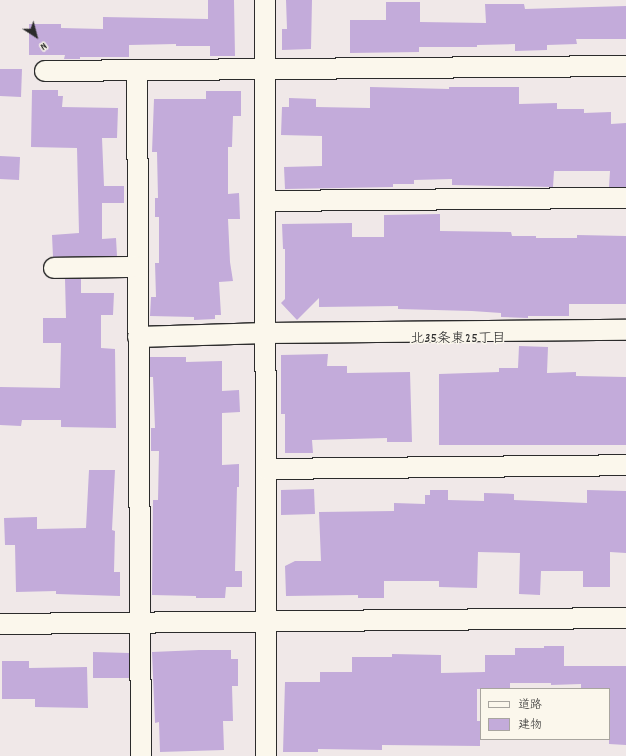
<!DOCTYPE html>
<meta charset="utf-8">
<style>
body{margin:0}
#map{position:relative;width:626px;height:756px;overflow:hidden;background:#f0e8e8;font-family:Dekko,"Klee One",sans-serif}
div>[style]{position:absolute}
.building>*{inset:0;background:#c3abda}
.roads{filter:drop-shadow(1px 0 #2b2b2b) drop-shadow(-1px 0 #2b2b2b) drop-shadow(0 1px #2b2b2b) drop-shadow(0 -1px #2b2b2b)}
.minor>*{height:20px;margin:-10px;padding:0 10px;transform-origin:10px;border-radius:10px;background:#fbf7ec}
span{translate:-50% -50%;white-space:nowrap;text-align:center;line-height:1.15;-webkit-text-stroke:3px #fbf7ec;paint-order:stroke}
.neighbourhood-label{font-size:14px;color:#2b2b2b}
.legend{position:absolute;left:480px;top:688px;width:130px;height:52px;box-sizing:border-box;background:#fbf7ec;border:1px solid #a8a59f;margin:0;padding:5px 7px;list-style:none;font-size:12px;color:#2b2b2b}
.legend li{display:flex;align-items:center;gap:8px;height:20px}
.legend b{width:20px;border:1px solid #a8a59f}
.north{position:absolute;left:16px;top:16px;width:40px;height:40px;-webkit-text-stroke:3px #fbf7ec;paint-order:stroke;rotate:144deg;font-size:11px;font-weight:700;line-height:16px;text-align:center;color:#2b2b2b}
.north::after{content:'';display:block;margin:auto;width:14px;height:18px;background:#2b2b2b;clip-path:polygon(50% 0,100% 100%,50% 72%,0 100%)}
</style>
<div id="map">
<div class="building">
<div style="clip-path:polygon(208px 0,234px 0,235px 56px,210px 56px,210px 46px,176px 46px,176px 44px,129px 45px,129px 57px,80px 57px,80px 59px,64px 59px,65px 55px,29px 55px,29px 24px,61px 24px,61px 28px,103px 29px,103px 17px,208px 19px)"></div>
<div style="clip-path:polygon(286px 0,312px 0,311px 49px,282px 50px,282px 29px,287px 29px)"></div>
<div style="clip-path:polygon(386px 2px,420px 2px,420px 22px,486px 23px,485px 4px,524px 4px,525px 9px,626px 6px,626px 39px,576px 39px,577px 44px,547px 45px,547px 50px,515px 51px,515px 44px,477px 45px,477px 47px,419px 47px,419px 52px,350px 53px,350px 20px,386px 20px)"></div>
<div style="clip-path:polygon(0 69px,22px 69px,21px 97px,0 96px)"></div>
<div style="clip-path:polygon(370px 87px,449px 89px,449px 87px,519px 87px,519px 104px,557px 103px,557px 109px,584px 109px,584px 113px,611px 112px,611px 124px,626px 123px,626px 187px,609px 187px,610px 171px,554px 171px,553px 187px,452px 185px,452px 179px,414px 180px,414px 184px,393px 184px,393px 187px,285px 189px,284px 167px,322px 166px,322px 136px,281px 135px,282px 107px,289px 107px,289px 98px,316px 99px,316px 107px,370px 108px)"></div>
<div style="clip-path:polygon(32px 90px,58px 90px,58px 96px,63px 96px,62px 107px,118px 108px,117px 138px,102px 138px,104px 186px,124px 186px,124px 203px,102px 203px,102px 239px,116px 238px,117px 256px,53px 257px,52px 235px,79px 233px,77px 148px,31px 147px)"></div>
<div style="clip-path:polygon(206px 91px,241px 91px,241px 116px,233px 116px,232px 147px,228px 147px,228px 194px,239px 193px,240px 219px,228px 219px,230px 262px,233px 281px,219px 282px,221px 315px,215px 315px,215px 319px,194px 320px,194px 317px,150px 316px,151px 297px,156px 297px,155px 263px,159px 263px,159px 217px,155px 217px,155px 198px,158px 198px,157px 152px,152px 152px,154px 99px,206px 99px)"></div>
<div style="clip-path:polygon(0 156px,20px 157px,19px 180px,0 179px)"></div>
<div style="clip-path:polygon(440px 214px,440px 231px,511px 232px,512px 236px,536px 236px,536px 238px,577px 238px,577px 235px,626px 236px,626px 304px,569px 304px,569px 316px,528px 316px,528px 318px,501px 317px,501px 313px,472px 311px,398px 309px,398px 306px,319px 307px,319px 298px,297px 320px,281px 303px,285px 299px,285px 249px,283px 249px,282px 224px,352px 223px,352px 237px,384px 237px,384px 215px)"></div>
<div style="clip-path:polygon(65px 279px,81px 279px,81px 293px,114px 293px,113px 315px,101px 315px,101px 348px,115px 349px,116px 428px,61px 427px,61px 420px,22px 420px,21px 426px,0 425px,0 387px,60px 388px,61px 343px,43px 343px,43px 318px,66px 318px)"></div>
<div style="clip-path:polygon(519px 346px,548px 347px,547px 373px,576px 372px,576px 376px,626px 377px,626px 445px,439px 445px,439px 374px,499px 372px,499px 368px,518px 368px)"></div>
<div style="clip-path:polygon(328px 354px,327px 366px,347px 366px,347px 373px,410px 372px,412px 442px,387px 442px,387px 438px,312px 440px,313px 453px,285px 453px,285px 414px,281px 414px,281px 355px)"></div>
<div style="clip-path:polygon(150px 357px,186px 357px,186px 362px,222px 361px,222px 391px,239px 390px,240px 412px,222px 413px,222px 465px,239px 464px,239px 487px,237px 487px,235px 571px,242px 571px,242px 587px,226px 587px,225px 598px,196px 598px,196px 596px,152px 595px,153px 500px,158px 500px,159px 451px,151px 451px,151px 428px,155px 428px,153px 377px,150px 377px)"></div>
<div style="clip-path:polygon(89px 470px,115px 470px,112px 530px,115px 531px,114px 572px,120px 572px,120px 596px,56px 594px,56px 591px,16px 592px,15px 545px,5px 545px,4px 518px,37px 517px,37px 529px,86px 528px)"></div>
<div style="clip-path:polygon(314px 489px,315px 514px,281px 515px,281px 490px)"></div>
<div style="clip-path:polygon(430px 490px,448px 490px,448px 500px,484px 501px,484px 493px,514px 494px,514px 500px,587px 503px,587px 490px,626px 491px,626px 553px,610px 552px,610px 587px,583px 587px,583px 571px,541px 571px,540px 595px,519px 594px,520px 553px,478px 552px,477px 588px,439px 587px,439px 581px,384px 581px,384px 598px,358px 598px,358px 595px,286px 596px,285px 566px,295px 561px,321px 561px,319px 512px,394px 511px,394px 503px,425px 504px,425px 495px,430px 495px)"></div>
<div style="clip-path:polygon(544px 646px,564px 646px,564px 666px,626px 666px,626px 745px,609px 744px,609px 689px,581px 689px,581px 684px,551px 685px,551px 683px,510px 683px,510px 689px,477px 689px,477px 721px,480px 721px,480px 746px,382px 745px,382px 750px,318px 749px,318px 752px,283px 752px,285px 682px,320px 682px,320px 672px,352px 672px,352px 657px,392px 657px,392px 654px,441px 655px,441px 673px,485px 672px,485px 655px,515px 655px,515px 648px,544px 648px)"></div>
<div style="clip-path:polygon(199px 650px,231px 650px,231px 659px,238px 659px,238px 686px,232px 686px,233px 721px,223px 721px,224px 750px,160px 752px,159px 722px,155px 723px,152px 652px)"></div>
<div style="clip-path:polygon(93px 652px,129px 653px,129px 678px,93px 678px)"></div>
<div style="clip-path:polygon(2px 661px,29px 661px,29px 668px,87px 667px,88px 708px,35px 707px,35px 699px,2px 699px)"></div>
</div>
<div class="roads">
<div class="minor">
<div style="left:265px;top:0;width:756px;rotate:89.92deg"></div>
<div style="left:137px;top:70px;width:686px;rotate:89.67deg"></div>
<div style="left:45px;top:71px;width:581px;rotate:-0.49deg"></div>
<div style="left:265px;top:201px;width:361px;rotate:-0.5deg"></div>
<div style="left:54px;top:268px;width:84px;rotate:-0.7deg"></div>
<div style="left:138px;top:337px;width:128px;rotate:-1.8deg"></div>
<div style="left:266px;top:333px;width:360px;rotate:-0.5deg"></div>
<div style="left:266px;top:469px;width:360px;rotate:-0.6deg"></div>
<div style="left:0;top:624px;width:626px;rotate:-0.55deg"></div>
</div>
</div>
<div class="neighbourhood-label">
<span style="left:458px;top:339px">北35条東25丁目</span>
</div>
<ul class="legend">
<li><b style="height:5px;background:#fbf7ec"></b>道路</li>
<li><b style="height:11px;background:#c3abda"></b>建物</li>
</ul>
<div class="north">N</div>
</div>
